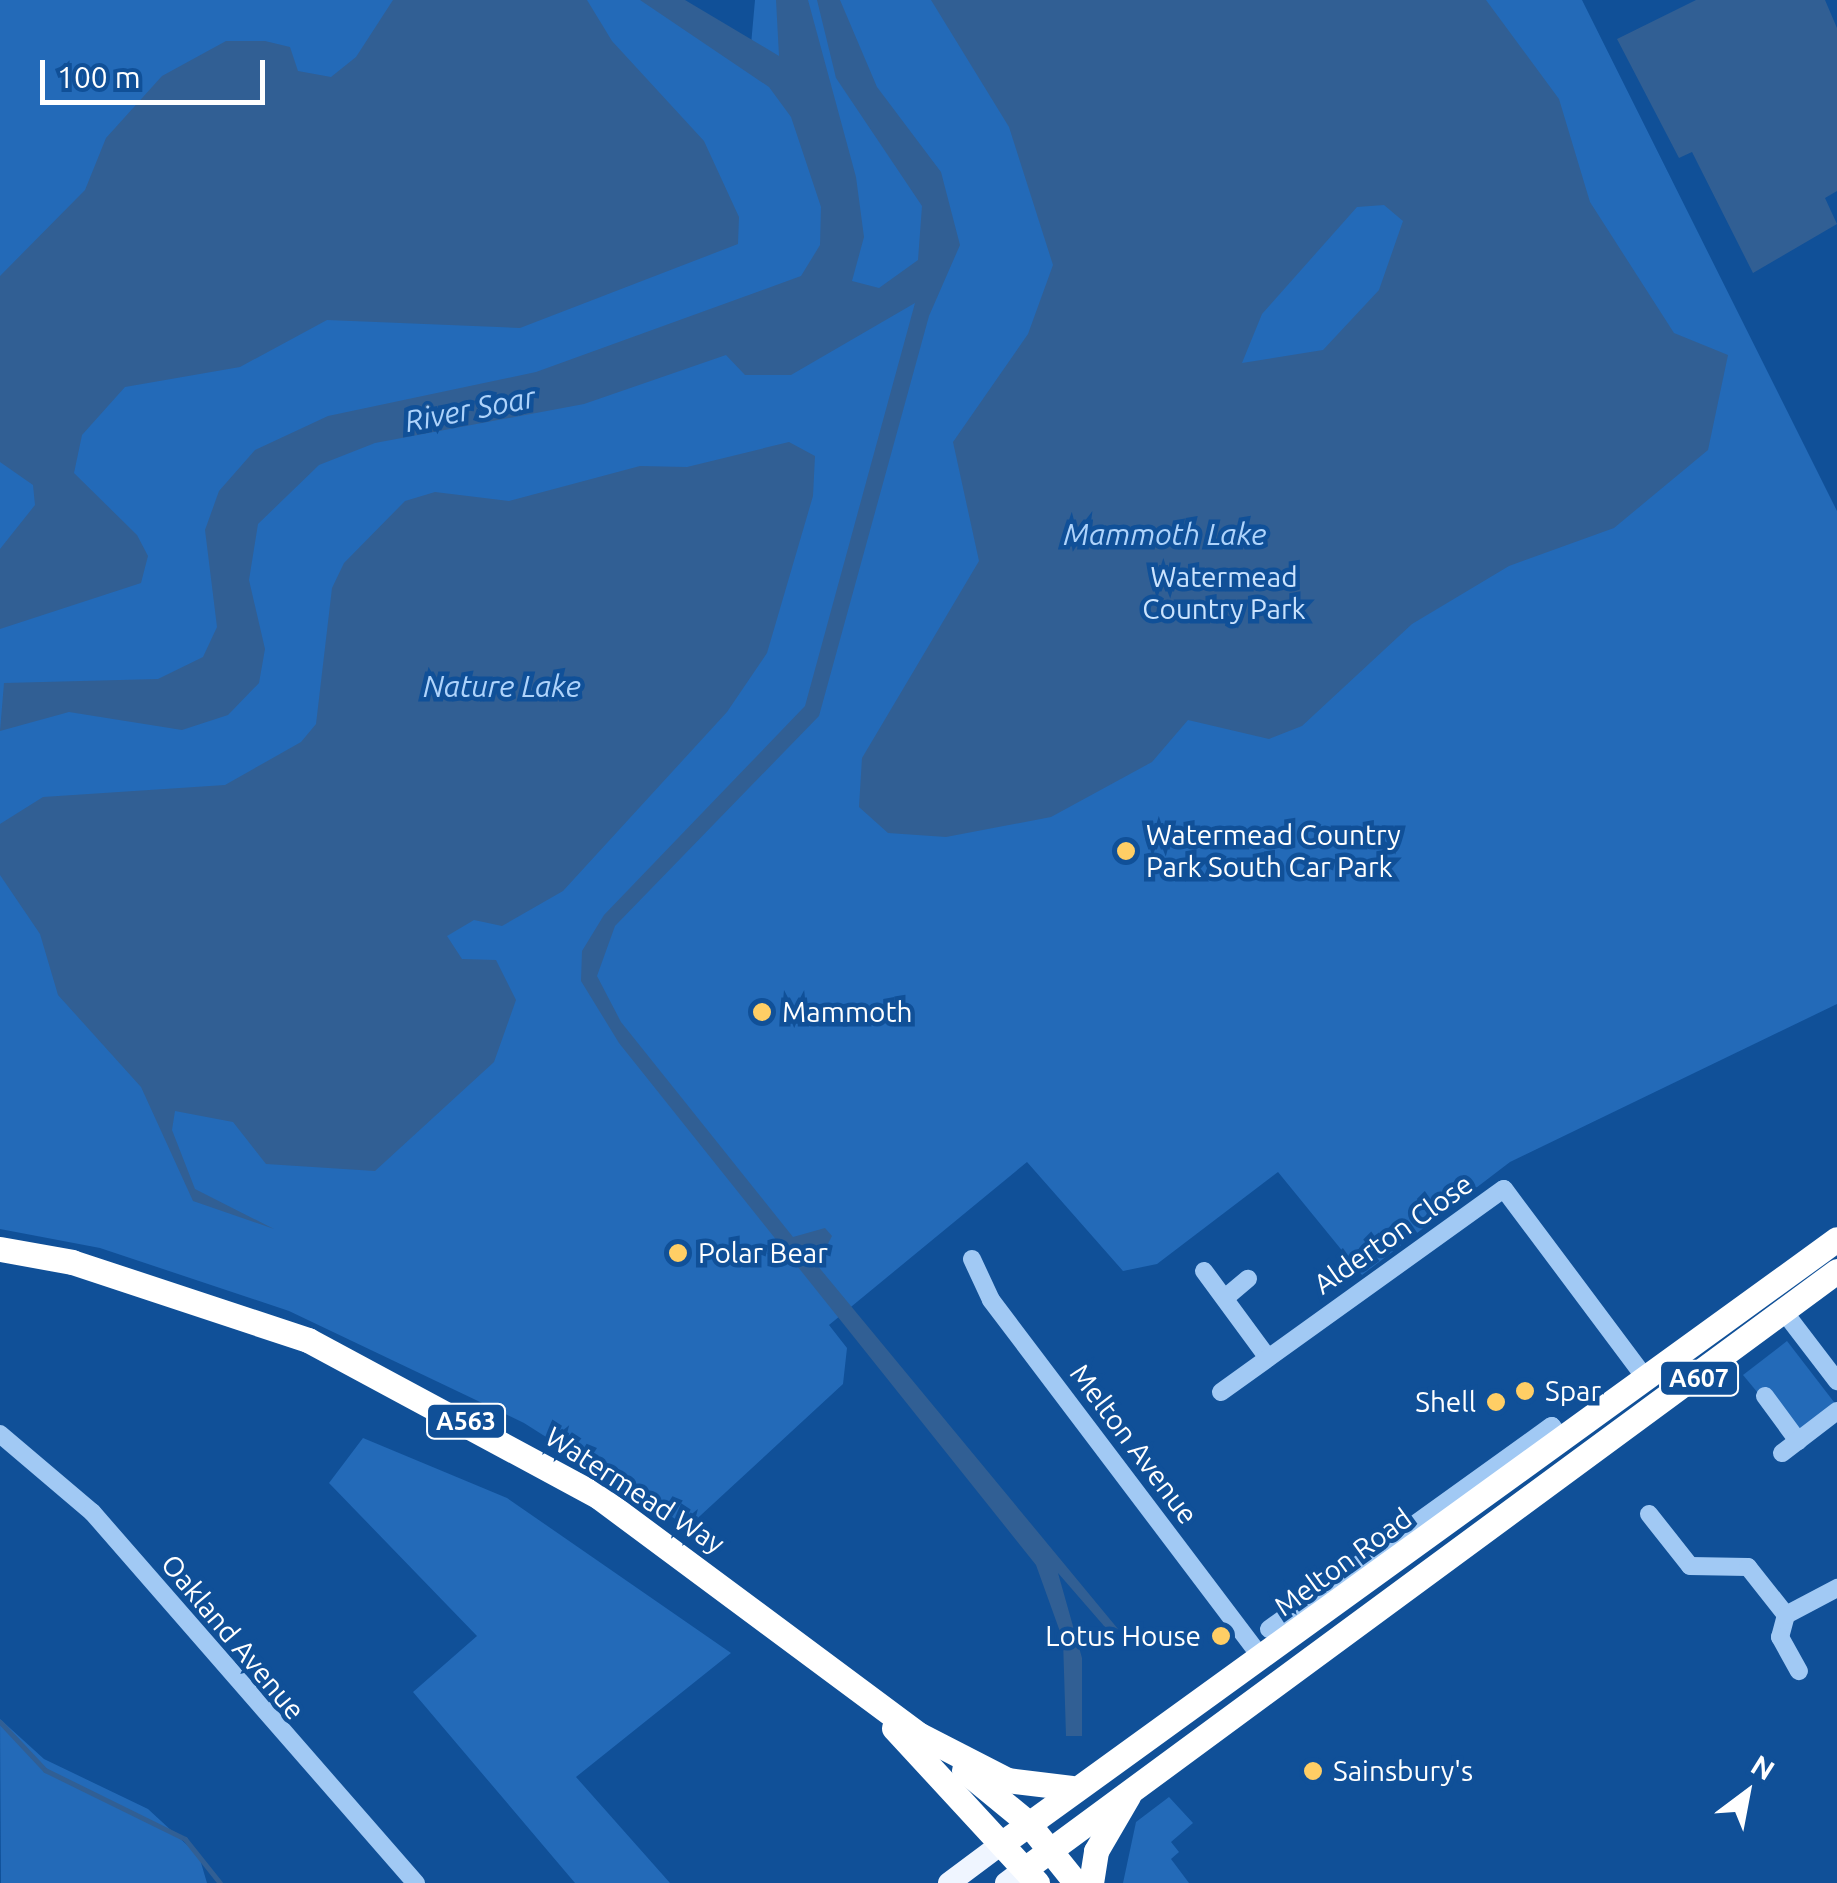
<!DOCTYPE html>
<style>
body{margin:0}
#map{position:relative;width:1837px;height:1883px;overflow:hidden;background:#105098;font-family:Ubuntu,sans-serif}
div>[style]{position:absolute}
.green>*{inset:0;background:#236ab8}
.water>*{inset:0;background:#315f94}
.stream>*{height:5px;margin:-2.5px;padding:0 2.5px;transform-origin:2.5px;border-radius:2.5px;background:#315f94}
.minor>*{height:18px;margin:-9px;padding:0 9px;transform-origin:9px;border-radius:9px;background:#a1c9f4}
.major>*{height:22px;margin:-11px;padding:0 11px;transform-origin:11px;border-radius:11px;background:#eff5ff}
.highway>*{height:25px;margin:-12.5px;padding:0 12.5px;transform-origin:12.5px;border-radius:12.5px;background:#fff}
.dots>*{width:28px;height:28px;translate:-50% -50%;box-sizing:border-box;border:5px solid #105098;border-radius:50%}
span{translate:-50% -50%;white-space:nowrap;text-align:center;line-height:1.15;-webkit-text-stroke:9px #105098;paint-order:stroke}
.shield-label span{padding:2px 8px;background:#105098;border:2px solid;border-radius:8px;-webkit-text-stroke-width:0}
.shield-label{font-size:25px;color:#fff;font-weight:700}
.park-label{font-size:28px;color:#cae3fe}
.poi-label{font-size:28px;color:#fff}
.left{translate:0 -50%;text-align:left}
.right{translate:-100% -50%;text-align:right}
.street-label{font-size:28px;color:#fff}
.water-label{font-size:30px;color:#aed3fb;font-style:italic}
.north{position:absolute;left:1697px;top:1743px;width:100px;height:100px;-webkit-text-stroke:8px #105098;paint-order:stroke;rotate:32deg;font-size:28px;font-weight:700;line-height:40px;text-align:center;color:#fff}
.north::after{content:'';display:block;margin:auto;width:35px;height:45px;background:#fff;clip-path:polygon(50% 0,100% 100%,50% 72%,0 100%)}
.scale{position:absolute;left:40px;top:60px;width:225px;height:45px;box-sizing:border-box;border:5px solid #fff;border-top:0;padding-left:12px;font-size:30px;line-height:35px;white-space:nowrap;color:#fff;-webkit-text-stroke:8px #105098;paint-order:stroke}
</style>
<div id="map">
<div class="green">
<div style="clip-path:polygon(0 0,679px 0,750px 56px,755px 0,1582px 0,1837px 511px,1837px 1004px,1510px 1162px,1362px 1275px,1278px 1172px,1157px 1264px,1123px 1271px,1027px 1162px,829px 1325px,847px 1348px,843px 1384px,688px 1527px,524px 1423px,289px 1311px,100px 1248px,0 1229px)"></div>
<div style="clip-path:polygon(1787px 1341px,1837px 1406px,1798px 1441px,1743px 1375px)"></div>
<div style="clip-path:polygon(363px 1438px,507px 1498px,731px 1653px,576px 1777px,670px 1883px,575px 1883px,413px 1692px,477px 1636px,329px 1483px)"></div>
<div style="clip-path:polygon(0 1719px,44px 1759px,148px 1809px,199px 1856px,207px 1883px,1px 1883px)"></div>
<div style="clip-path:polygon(1169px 1797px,1193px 1823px,1171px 1842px,1179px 1852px,1171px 1859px,1189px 1883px,1123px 1883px,1136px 1822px)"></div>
</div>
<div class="water">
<div style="clip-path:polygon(393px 0,587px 0,612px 41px,704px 141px,739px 217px,738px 244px,520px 328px,327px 320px,240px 367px,125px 387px,82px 435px,74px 473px,137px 535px,148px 556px,141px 583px,0 629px,0 549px,35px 505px,33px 485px,0 462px,0 276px,85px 190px,106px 138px,162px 76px,226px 41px,265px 41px,290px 47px,298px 71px,331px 77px,356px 57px)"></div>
<div style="clip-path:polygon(640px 0,685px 0,779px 56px,776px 0,808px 0,856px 177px,864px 237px,852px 281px,879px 288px,918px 260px,922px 206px,836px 78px,817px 0,840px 0,877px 87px,941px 172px,960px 245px,929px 316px,819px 716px,615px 926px,597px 976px,621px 1022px,793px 1237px,825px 1228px,832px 1236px,817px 1265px,1118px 1629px,1111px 1634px,1058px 1573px,1082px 1658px,1082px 1736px,1066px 1736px,1063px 1640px,1036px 1565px,619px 1043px,581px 981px,582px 951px,604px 915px,805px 706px,915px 303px,791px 375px,745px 375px,726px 355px,584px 404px,375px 443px,319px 465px,258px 524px,249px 580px,265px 649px,259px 683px,228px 715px,182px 730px,69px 712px,0 731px,4px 683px,158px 679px,203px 657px,217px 627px,205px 530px,219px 491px,255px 450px,328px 416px,536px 372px,801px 276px,820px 245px,821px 207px,791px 117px,769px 87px)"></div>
<div style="clip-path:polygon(evenodd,931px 0,1486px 0,1559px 99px,1590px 202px,1674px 333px,1728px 355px,1708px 450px,1614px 528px,1509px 566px,1412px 624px,1302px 726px,1269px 739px,1188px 720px,1152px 762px,1051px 817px,946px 837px,888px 833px,859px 807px,862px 758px,979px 561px,953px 442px,1028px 334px,1053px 265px,1009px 127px,931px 0,1384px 205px,1403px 221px,1379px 290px,1323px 350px,1242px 363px,1262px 314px,1357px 207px,1384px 205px)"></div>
<div style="clip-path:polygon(1696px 0,1825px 0,1837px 28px,1837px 191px,1825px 198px,1837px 224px,1753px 273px,1692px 152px,1679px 158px,1617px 39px)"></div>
<div style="clip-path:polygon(789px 442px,815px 456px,813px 496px,767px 653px,727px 712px,563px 891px,502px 926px,474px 920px,447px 936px,462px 959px,496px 960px,516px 1000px,494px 1062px,375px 1171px,266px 1164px,233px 1122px,175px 1111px,172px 1130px,195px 1189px,274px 1229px,193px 1201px,141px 1087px,58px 995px,40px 934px,0 875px,0 824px,43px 797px,225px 785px,301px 742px,316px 724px,332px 588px,344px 563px,405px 501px,435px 492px,509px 501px,640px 466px,687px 467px)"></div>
</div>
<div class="stream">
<div style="left:0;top:1722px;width:66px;rotate:46.8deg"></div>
<div style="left:45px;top:1770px;width:156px;rotate:26.2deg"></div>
<div style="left:185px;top:1839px;width:56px;rotate:51.5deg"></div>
</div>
<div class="minor">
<div style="left:972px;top:1259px;width:45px;rotate:65.1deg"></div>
<div style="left:991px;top:1300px;width:448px;rotate:52.9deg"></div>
<div style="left:1204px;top:1271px;width:108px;rotate:53.7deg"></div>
<div style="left:1225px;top:1298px;width:30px;rotate:-40deg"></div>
<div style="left:1785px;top:1313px;width:86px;rotate:52.6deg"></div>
<div style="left:1221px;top:1392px;width:348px;rotate:-35.7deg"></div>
<div style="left:1504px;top:1189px;width:237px;rotate:53.2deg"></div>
<div style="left:1765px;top:1396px;width:56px;rotate:53.7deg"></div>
<div style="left:0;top:1434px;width:121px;rotate:40.3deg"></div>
<div style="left:92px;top:1512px;width:493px;rotate:48.9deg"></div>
<div style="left:1782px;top:1453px;width:69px;rotate:-37.4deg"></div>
<div style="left:1649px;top:1514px;width:66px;rotate:51.7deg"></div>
<div style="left:1690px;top:1566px;width:58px;rotate:1deg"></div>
<div style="left:1748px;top:1567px;width:61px;rotate:51.6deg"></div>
<div style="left:1786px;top:1615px;width:23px;rotate:105deg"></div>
<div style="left:1780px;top:1637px;width:39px;rotate:61deg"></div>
<div style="left:1786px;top:1615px;width:58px;rotate:-27.9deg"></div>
<div style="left:1269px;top:1629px;width:348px;rotate:-35.7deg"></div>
<div style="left:1552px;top:1426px;width:17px;rotate:54deg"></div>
</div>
<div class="major">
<div style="left:949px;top:1883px;width:69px;rotate:-36.7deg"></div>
<div style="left:1006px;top:1883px;width:25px;rotate:-37deg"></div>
</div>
<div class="highway">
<div style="left:0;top:1249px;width:73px;rotate:10.2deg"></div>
<div style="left:72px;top:1262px;width:249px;rotate:18.3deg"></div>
<div style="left:308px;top:1340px;width:331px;rotate:28.3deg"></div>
<div style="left:599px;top:1497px;width:400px;rotate:36.6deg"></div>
<div style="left:920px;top:1735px;width:98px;rotate:27.3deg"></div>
<div style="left:1007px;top:1780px;width:65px;rotate:7deg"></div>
<div style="left:894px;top:1728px;width:211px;rotate:47.3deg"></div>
<div style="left:964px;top:1770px;width:82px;rotate:39.5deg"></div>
<div style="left:1027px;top:1822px;width:78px;rotate:51.2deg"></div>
<div style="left:1004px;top:1842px;width:1028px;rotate:-35.9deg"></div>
<div style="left:1026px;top:1868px;width:1007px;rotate:-36.36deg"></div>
<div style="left:1091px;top:1883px;width:32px;rotate:-81deg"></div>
<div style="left:1096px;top:1851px;width:64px;rotate:-59.8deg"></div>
</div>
<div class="dots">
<div style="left:1126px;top:851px;background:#ffce65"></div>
<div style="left:762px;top:1012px;background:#ffce65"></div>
<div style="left:678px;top:1253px;background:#ffce65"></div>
<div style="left:1525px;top:1391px;background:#ffce65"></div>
<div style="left:1496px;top:1402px;background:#ffce65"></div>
<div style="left:1221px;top:1636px;background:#ffce65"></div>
<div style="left:1313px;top:1771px;background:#ffce65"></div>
</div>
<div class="shield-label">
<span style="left:1699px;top:1378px">A607</span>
<span style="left:466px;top:1421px">A563</span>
</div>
<div class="park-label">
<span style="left:1224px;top:593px">Watermead<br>Country Park</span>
</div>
<div class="poi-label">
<span class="left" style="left:1146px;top:851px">Watermead Country<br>Park South Car Park</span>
<span class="left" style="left:782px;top:1012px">Mammoth</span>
<span class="left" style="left:698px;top:1253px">Polar Bear</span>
<span class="left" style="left:1545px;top:1391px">Spar</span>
<span class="right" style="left:1476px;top:1402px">Shell</span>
<span class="right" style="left:1201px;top:1636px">Lotus House</span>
<span class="left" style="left:1333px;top:1771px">Sainsbury's</span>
</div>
<div class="street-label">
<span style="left:1393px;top:1234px;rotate:-35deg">Alderton Close</span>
<span style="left:1134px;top:1444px;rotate:53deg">Melton Avenue</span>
<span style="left:635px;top:1490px;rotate:33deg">Watermead Way</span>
<span style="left:1343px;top:1562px;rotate:-36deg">Melton Road</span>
<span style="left:233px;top:1637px;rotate:50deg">Oakland Avenue</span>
</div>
<div class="water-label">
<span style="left:470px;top:409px;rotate:-11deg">River Soar</span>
<span style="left:1165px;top:534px">Mammoth Lake</span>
<span style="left:502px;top:686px">Nature Lake</span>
</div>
<div class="north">N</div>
<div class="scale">100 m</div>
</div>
